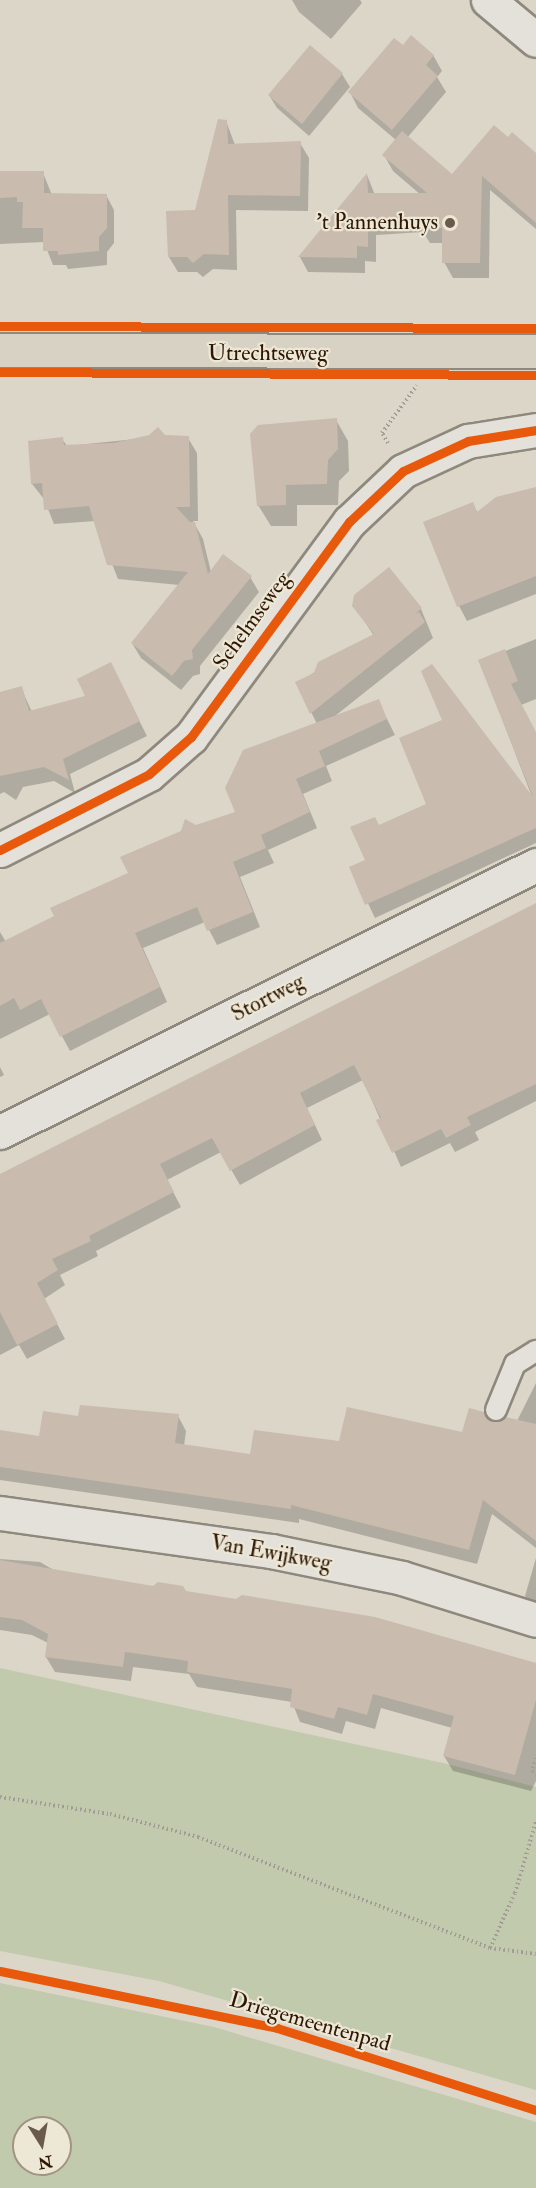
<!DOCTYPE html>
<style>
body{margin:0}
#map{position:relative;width:536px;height:2188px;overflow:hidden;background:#dbd6c8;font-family:"IM FELL Double Pica",serif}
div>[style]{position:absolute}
.green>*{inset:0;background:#c2caad}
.shadow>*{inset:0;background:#0003}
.building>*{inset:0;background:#c9bbae}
.path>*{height:4px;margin-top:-2px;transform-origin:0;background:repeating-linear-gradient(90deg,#a19c95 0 1.5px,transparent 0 4.5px)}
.roads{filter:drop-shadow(2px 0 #8e887d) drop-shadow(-2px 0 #8e887d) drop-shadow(0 2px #8e887d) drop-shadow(0 -2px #8e887d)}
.lane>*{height:20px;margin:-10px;padding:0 10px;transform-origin:10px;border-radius:10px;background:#e4e1da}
.street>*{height:33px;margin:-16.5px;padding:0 16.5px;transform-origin:16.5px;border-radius:16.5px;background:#e4e1da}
.secondary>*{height:33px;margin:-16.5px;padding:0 16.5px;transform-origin:16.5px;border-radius:16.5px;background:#e4e1da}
.primary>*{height:33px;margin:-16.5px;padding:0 16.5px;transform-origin:16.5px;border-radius:16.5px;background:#d8d2c5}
.cycleway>*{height:9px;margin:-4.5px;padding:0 4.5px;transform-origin:4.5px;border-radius:4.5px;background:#e8590c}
.dots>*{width:16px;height:16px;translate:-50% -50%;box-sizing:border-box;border:3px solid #ede7d6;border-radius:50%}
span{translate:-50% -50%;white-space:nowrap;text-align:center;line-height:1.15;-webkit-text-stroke:4.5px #ede7d6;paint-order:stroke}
.poi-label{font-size:22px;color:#2f1704}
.right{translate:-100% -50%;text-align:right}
.street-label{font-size:22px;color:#2f1704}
.north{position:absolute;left:12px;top:2116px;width:60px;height:60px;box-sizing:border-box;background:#ede7d6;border:2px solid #a19482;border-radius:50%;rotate:169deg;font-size:16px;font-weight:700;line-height:24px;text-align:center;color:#2f1704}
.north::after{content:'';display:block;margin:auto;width:21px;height:27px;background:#6b5a49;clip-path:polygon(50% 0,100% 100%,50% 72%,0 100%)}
</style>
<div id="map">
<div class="green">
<div style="clip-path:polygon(0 1668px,443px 1763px,536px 1787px,536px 2090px,159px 1981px,0 1951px)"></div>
<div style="clip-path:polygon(evenodd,0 1983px,214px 2027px,536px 2122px,536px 2188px,0 2188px,0 1983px,24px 2128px,60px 2128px,60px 2164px,24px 2164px,24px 2128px)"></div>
</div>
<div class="shadow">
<div style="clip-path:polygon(292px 0,360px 0,362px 3px,331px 39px,299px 12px)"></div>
<div style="clip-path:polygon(310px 47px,342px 74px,350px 87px,309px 136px,277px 108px,269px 95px)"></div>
<div style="clip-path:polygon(403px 47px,433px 55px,442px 71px,437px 77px,446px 92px,407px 138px,453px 176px,494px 127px,536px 176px,536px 229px,490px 190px,489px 278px,453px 278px,444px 262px,444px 243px,430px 243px,423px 232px,376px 235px,376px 262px,365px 261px,365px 273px,308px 272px,300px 257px,367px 175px,375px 195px,421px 195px,393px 171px,384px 155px,396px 140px,358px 108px,350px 92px)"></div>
<div style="clip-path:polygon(226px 121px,235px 145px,300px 143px,309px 158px,308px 211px,236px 210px,237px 270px,213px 269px,203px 277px,197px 272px,178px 272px,169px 257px,197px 212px)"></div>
<div style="clip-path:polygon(0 173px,43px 173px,52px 195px,106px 195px,114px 210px,114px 243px,107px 252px,107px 265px,68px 269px,66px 265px,53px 265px,44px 242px,0 244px)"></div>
<div style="clip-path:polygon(336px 420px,348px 441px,349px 471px,339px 481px,338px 505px,297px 505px,297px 526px,271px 526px,258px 505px)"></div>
<div style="clip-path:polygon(165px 436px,188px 438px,197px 453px,198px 521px,193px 521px,203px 539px,211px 572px,250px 577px,259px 592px,200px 666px,200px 674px,193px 676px,181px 690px,141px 658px,132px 643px,179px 585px,118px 579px,95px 521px,54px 524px,44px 499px,32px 484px,29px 442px,62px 439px,67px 446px)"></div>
<div style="clip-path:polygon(536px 488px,536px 594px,467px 621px,459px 606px,472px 503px,478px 513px)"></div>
<div style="clip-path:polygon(389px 569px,421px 609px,433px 638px,335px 716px,378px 701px,395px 735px,326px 766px,332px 781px,303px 794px,317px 828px,268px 850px,274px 863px,240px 877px,260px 927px,217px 945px,205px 922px,143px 948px,167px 1002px,70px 1051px,50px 1014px,0 1039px,0 932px,6px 942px,56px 917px,130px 874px,196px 827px,237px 813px,317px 724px,297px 683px,374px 636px,354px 605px)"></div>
<div style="clip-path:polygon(536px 639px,536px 699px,521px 705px,536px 734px,536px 843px,375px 918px,351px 868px,367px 861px,380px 827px,532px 797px,480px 661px)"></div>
<div style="clip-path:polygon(118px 679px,147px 736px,70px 774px,75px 793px,54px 781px,23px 787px,16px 800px,4px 792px,0 794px,0 694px,21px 688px,32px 712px,88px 697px)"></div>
<div style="clip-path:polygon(536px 905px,536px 1101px,475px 1132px,479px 1140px,455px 1152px,450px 1143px,401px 1167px,363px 1080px,307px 1108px,322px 1140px,240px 1185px,221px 1152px,167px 1180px,181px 1207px,96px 1251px,98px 1256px,60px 1275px,65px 1285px,44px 1299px,65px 1339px,27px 1359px,19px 1345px,0 1355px,0 1175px)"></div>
<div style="clip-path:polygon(0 1067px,4px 1075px,0 1077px)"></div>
<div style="clip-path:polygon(536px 1383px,536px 1548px,492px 1514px,477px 1564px,299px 1519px,299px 1523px,0 1480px,0 1432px,40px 1438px,80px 1418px,178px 1416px,186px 1431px,184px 1446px,252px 1456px,340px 1443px,463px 1434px,491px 1423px,517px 1421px)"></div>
<div style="clip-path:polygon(536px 1558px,536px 1612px,525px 1596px)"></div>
<div style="clip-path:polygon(0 1559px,40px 1562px,57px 1572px,185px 1592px,536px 1664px,536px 1781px,531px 1791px,453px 1771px,444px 1756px,452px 1728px,381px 1708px,375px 1729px,346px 1721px,342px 1734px,300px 1722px,292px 1702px,197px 1687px,189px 1674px,133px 1667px,131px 1681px,55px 1672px,46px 1657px,48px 1643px,32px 1635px,0 1630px)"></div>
</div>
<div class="building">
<div style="clip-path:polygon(411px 35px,434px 55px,426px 65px,438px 76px,392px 130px,348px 92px,394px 38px,403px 45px)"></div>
<div style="clip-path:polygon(310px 45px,343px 73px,302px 124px,268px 95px)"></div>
<div style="clip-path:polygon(218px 119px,227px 120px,228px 144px,301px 141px,300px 196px,228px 195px,229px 255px,204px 254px,193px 263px,187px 257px,168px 257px,166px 211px,195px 210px)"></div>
<div style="clip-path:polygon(494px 125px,508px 137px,512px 132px,536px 153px,536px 223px,482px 176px,480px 263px,442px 263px,442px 228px,419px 228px,419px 217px,368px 219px,368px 247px,357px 246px,357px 258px,298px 257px,367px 173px,368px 193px,427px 193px,382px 155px,402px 131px,452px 174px)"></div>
<div style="clip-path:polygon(0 171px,44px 171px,44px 193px,107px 194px,107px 228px,99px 237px,99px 251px,58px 255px,58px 251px,43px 251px,43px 228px,22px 228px,23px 202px,17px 202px,17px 197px,0 198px)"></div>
<div style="clip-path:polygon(337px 418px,338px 449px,328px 460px,327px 484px,286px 485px,286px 505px,257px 506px,250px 434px,258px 425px)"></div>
<div style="clip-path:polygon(158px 427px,165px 435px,189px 436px,190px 507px,176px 507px,190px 522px,195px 522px,208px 574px,223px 554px,252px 576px,192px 650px,193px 659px,184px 661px,172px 676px,131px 643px,188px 572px,107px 565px,89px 506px,44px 510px,42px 483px,31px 484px,28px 441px,63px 437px,64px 445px,114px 443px,149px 435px)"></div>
<div style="clip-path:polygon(536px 487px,536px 576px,457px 607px,423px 522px,473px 502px,477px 512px,496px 497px)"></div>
<div style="clip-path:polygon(389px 567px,422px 608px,415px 614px,419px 612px,425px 622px,310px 714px,295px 682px,314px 673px,318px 662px,374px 634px,352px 606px,354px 595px)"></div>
<div style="clip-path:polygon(505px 649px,518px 681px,511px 684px,536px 732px,536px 828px,365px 905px,349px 867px,365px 860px,350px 827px,375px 817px,379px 825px,426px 804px,399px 738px,442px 720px,421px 671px,432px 664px,533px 797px,478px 660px)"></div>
<div style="clip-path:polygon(111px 662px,140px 721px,63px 759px,69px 780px,44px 767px,0 776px,0 692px,22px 686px,29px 711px,85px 696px,77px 679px)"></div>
<div style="clip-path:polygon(379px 699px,387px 719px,319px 751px,325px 766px,296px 779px,310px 812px,261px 835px,266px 848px,233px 862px,253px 912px,207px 931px,197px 907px,135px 933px,160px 987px,60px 1037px,41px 999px,20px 1010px,14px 998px,0 1006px,0 943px,54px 916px,50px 908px,128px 873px,120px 857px,181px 831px,185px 819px,196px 825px,235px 812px,225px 788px,243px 750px)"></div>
<div style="clip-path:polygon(536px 903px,536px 1084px,467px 1117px,471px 1125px,446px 1138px,441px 1129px,392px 1153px,376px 1120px,381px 1118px,354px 1065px,300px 1093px,315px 1125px,230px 1171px,212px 1138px,160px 1164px,174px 1192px,89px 1236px,91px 1241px,52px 1259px,58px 1270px,37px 1283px,58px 1324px,17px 1345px,0 1312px,0 1174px)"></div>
<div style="clip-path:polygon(80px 1405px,179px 1414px,175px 1443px,250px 1454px,254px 1430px,339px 1441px,347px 1407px,462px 1432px,469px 1408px,484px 1412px,492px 1421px,506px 1417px,536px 1424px,536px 1541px,483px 1500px,469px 1550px,291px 1505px,291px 1509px,0 1467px,0 1430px,39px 1436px,43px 1411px,78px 1416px)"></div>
<div style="clip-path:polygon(0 1560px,153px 1586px,158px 1582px,183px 1586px,186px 1591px,236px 1599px,242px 1595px,375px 1617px,536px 1663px,536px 1700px,515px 1775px,443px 1756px,454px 1716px,373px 1694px,367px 1715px,338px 1707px,334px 1719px,290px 1707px,292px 1689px,187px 1672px,188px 1661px,125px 1652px,123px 1667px,45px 1657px,48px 1634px,22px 1620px,0 1617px)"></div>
</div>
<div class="path">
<div style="left:388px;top:443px;width:12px;rotate:-121deg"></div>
<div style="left:382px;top:433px;width:59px;rotate:-53.9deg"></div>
<div style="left:536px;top:1758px;width:14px;rotate:107deg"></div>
<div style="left:532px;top:1771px;width:5px;rotate:37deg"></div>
<div style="left:0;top:1797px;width:111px;rotate:8.8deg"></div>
<div style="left:110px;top:1814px;width:91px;rotate:14.6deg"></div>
<div style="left:198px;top:1837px;width:312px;rotate:20.8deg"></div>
<div style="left:490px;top:1948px;width:46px;rotate:7.4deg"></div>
<div style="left:490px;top:1948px;width:60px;rotate:-65.6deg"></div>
<div style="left:515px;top:1893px;width:75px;rotate:-73.7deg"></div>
</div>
<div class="roads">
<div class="lane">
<div style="left:496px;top:1410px;width:50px;rotate:-67.6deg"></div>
<div style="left:515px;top:1364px;width:25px;rotate:-32deg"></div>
</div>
<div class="street">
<div style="left:0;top:1132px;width:599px;rotate:-26.48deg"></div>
<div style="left:0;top:1513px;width:274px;rotate:8deg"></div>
<div style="left:271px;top:1551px;width:134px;rotate:11.6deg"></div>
<div style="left:402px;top:1578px;width:140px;rotate:17.4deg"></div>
</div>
<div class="secondary">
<div style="left:488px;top:0;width:62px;rotate:39.8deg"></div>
<div style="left:0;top:850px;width:167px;rotate:-27deg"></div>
<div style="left:149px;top:774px;width:56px;rotate:-41.4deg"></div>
<div style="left:191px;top:737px;width:267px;rotate:-53.7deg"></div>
<div style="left:349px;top:522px;width:74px;rotate:-43.4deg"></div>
<div style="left:403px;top:471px;width:72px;rotate:-24.8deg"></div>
<div style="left:468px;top:441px;width:69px;rotate:-9.2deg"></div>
</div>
<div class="primary">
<div style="left:0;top:350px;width:536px;rotate:0.11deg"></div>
</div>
</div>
<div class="cycleway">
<div style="left:0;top:326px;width:536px;rotate:0.21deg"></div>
<div style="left:0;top:372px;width:536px;rotate:0.32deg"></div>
<div style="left:0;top:850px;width:167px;rotate:-27deg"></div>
<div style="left:149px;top:774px;width:56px;rotate:-41.4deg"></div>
<div style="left:191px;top:737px;width:267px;rotate:-53.7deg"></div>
<div style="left:349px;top:522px;width:74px;rotate:-43.4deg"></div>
<div style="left:403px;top:471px;width:72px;rotate:-24.8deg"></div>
<div style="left:468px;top:441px;width:69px;rotate:-9.2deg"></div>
<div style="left:0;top:1971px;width:283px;rotate:11.6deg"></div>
<div style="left:277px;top:2028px;width:272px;rotate:17.6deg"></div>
</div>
<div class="dots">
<div style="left:450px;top:223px;background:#6b5a49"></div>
</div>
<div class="poi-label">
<span class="right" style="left:438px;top:223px">'t Pannenhuys</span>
</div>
<div class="street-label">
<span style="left:268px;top:354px">Utrechtseweg</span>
<span style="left:252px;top:621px;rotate:-54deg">Schelmseweg</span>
<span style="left:268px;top:998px;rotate:-27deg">Stortweg</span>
<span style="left:271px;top:1553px;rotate:10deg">Van Ewijkweg</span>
<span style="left:310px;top:2022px;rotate:16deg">Driegemeentenpad</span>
</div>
<div class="north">N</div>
</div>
